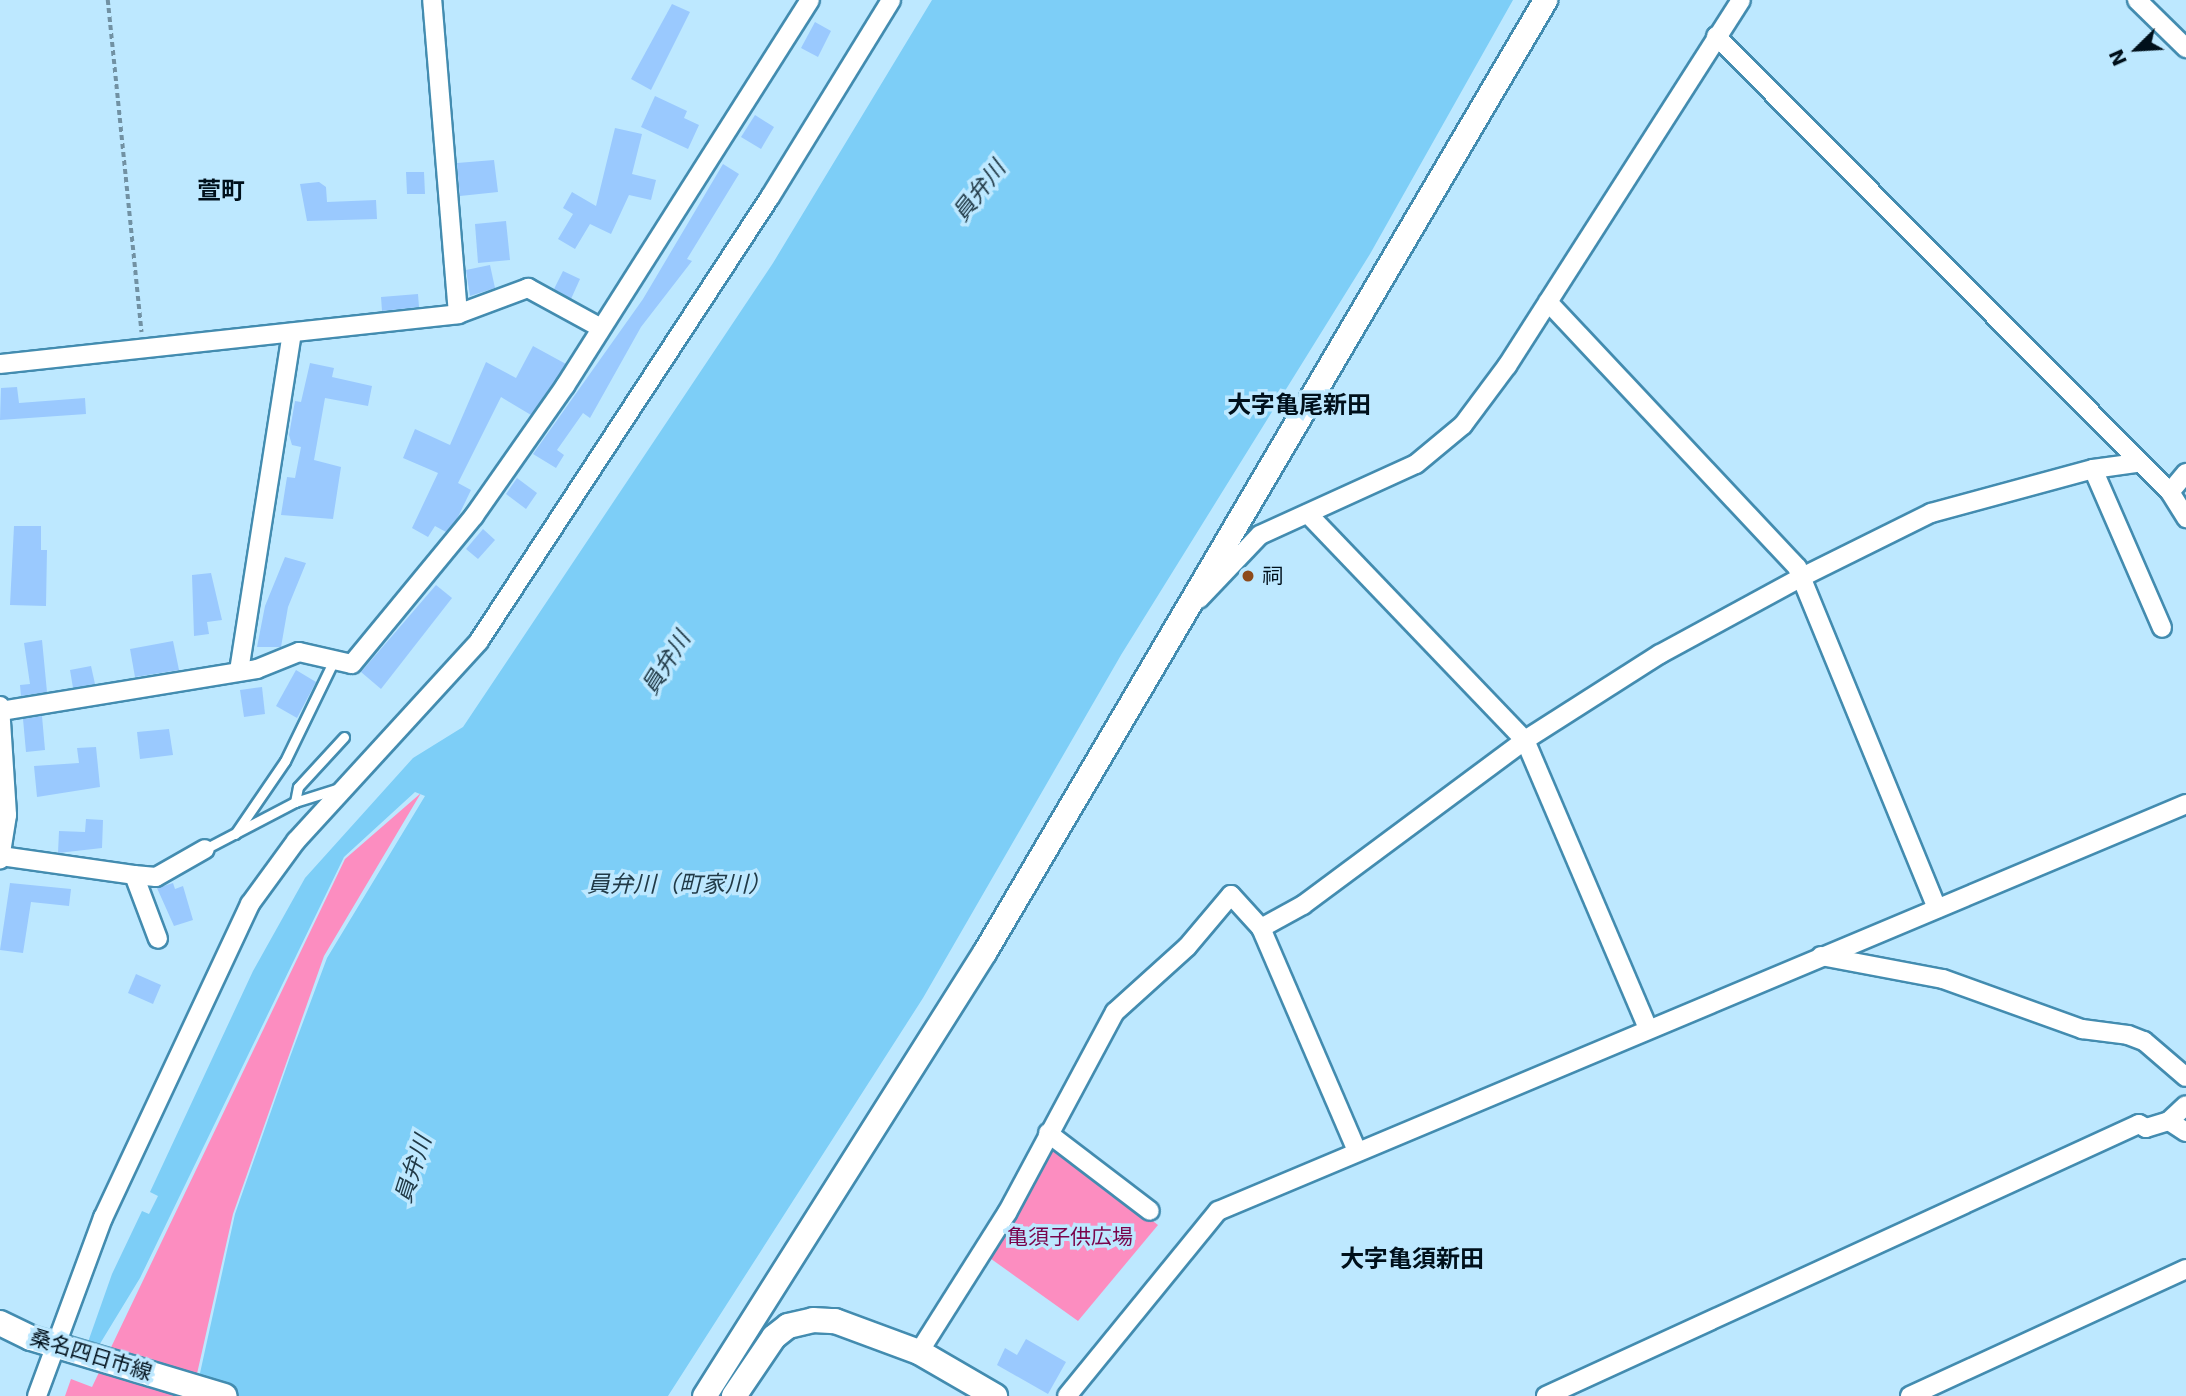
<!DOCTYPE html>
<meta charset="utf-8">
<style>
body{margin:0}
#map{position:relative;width:2186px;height:1396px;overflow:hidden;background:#bde8ff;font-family:"DejaVu Sans","Noto Sans JP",sans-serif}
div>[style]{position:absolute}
.green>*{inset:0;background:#fc8dc0}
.water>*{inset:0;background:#7dcef7}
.building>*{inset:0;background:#9ac9fe}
.path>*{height:3.5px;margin-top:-1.75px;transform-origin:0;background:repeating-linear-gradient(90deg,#7191a3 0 5px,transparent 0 8.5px)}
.roads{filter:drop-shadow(2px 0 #438cb0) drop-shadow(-2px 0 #438cb0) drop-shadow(0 2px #438cb0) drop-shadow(0 -2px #438cb0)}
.service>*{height:9px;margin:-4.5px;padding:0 4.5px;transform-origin:4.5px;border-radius:4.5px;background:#fff}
.minor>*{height:18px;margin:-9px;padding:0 9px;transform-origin:9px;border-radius:9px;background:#fff}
.tertiary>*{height:23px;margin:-11.5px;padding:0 11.5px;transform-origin:11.5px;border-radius:11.5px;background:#fff}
.secondary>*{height:24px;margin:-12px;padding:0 12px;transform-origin:12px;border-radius:12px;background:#fff}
.dots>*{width:19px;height:19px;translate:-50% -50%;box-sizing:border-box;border:4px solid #bde8ff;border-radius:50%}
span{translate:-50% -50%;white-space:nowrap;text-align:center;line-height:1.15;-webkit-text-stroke:7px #bde8ff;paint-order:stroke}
.poi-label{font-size:21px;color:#00101b}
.left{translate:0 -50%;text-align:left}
.park-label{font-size:21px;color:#79034b}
.street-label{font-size:21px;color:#00101b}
.water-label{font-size:23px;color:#213a47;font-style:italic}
.quarter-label{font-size:24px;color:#00101b;font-weight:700}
.north{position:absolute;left:2102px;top:14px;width:70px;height:70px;-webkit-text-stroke:5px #bde8ff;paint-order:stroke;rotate:246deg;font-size:19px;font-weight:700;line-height:28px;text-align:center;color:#00101b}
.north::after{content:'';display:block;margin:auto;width:24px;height:32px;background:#00101b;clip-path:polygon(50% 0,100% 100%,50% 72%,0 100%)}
</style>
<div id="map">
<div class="green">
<div style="clip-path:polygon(421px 793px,324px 956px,233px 1214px,192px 1396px,65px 1396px,71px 1379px,92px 1387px,345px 859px)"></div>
<div style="clip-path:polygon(1058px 1147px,1158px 1225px,1078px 1321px,987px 1256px,1045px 1149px)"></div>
</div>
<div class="water">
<div style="clip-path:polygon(932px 0,1513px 0,1370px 254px,1121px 655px,923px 998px,668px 1396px,195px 1396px,235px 1214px,290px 1057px,327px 958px,425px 796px,415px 792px,344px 857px,140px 1278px,98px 1347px,88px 1342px,112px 1274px,142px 1211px,149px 1214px,158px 1196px,150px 1192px,253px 971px,305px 878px,413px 758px,463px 727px,773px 263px)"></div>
</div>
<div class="building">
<div style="clip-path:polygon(672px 4px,690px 12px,651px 90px,631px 79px)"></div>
<div style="clip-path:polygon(815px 22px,831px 31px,818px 57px,801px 48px)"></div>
<div style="clip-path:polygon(655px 96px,687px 111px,684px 118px,699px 125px,688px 149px,641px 127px)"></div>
<div style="clip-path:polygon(755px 115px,774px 127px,761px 149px,741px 137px)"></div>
<div style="clip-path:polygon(615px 128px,642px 134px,632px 174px,656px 180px,651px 200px,629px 195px,611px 234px,590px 224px,575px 249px,558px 239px,573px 214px,563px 208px,572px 192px,596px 206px)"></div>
<div style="clip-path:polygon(494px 160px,498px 192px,460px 196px,457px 163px)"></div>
<div style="clip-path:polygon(723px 164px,739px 174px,687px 259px,692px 261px,641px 327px,590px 418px,583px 413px,557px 450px,564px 455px,556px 468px,533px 454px,643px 299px)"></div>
<div style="clip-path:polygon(406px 172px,424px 172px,425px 194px,407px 194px)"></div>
<div style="clip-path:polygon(319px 182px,326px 187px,327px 202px,376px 200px,377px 219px,307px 221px,300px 184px)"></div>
<div style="clip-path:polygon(506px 221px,510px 260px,478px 263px,475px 224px)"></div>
<div style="clip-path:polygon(490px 265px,495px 288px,470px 296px,466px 270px)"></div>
<div style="clip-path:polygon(563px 271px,580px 279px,571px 299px,554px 289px)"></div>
<div style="clip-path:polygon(418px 294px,419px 307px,382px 311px,381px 297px)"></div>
<div style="clip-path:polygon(533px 346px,566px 364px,556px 380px,531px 415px,501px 397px,458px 483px,471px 490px,457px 519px,446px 532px,435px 526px,428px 537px,412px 528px,438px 473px,403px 458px,415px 429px,450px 445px,486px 362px,516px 378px)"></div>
<div style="clip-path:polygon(310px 363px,334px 368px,332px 377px,372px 386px,368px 406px,325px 398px,314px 460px,341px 467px,333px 519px,281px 515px,287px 477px,295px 478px,301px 447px,292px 445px,289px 435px,295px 401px,301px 402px)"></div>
<div style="clip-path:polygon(17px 387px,19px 403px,85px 398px,86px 414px,0 420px,1px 388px)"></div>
<div style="clip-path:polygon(517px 478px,537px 493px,526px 509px,506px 494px)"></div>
<div style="clip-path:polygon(14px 526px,41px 526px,41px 550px,47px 550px,46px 606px,10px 605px)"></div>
<div style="clip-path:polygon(483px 529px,495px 540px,478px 559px,466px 549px)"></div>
<div style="clip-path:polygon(285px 557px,306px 563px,288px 607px,281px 647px,257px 647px,265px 606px)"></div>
<div style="clip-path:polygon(211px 573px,222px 620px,207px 622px,209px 634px,194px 636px,192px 575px)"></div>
<div style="clip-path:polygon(436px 585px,452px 598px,381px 689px,361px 672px)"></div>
<div style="clip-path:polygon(42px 640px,47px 692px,21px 696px,20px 685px,30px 684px,24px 643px)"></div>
<div style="clip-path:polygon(173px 641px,179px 670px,135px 677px,130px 649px)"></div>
<div style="clip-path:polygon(91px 666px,95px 684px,73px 688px,70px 670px)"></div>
<div style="clip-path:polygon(296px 670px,316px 682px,297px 718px,276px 706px)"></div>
<div style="clip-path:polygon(262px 687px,265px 714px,244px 717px,240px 690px)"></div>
<div style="clip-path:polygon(42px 716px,45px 750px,26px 752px,23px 719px)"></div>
<div style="clip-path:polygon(169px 729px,173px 755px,140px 759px,137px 732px)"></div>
<div style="clip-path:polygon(96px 747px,100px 787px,37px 797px,34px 766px,79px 763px,77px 748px)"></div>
<div style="clip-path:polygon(86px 819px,103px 820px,102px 848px,58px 853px,59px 831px,85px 832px)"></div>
<div style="clip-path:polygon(10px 883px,71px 889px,69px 906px,31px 902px,23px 953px,0 950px)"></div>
<div style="clip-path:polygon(173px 883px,175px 889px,183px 886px,193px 920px,174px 926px,157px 888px)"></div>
<div style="clip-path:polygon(136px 974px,161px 985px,153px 1004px,128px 993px)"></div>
<div style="clip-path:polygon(1026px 1339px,1066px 1362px,1048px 1394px,997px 1365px,1005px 1348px,1017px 1355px)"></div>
</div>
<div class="path">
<div style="left:108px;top:0;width:334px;rotate:84.2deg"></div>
</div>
<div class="roads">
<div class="service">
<div style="left:295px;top:802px;width:15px;rotate:-79deg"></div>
<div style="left:298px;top:787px;width:68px;rotate:-47.4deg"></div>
<div style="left:235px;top:834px;width:88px;rotate:-55.6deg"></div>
<div style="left:285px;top:761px;width:112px;rotate:-64.1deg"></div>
<div style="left:205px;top:849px;width:102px;rotate:-27.6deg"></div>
<div style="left:295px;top:802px;width:53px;rotate:-17.4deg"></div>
</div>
<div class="minor">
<div style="left:2137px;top:0;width:69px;rotate:44.4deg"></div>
<div style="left:1716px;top:36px;width:643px;rotate:45.13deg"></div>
<div style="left:2170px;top:492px;width:31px;rotate:58deg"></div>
<div style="left:1548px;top:302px;width:364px;rotate:46.8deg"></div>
<div style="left:1797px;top:567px;width:369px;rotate:67.7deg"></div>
<div style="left:458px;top:314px;width:75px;rotate:-20.4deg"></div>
<div style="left:528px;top:288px;width:83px;rotate:28.7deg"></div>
<div style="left:0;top:364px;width:461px;rotate:-6.2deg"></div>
<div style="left:458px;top:314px;width:315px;rotate:-94.7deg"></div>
<div style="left:2093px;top:469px;width:173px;rotate:66.5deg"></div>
<div style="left:2170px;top:492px;width:25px;rotate:-50deg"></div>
<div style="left:1308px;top:514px;width:313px;rotate:46.2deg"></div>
<div style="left:1525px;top:740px;width:313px;rotate:66.9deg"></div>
<div style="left:1199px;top:599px;width:88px;rotate:-46.4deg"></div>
<div style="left:1260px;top:535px;width:171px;rotate:-24.5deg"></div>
<div style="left:1416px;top:464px;width:61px;rotate:-39.7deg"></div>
<div style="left:1463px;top:425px;width:74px;rotate:-53.3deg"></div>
<div style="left:1507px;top:366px;width:434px;rotate:-57.4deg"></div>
<div style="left:239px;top:671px;width:342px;rotate:-81.1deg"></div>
<div style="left:0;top:706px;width:109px;rotate:86.3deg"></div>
<div style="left:7px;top:815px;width:45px;rotate:99deg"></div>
<div style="left:1px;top:711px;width:259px;rotate:-9.3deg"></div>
<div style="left:257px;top:669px;width:45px;rotate:-22deg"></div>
<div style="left:299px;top:652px;width:54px;rotate:12.8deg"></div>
<div style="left:352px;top:664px;width:192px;rotate:-50.5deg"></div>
<div style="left:474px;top:516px;width:159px;rotate:-55deg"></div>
<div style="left:565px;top:386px;width:457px;rotate:-57.6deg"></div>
<div style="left:1px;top:856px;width:134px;rotate:8.1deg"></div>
<div style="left:134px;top:875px;width:68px;rotate:69.4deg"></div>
<div style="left:134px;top:875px;width:22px;rotate:5deg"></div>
<div style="left:156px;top:877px;width:56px;rotate:-29.7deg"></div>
<div style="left:1261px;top:928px;width:48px;rotate:-28.7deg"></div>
<div style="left:1303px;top:905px;width:277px;rotate:-36.6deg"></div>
<div style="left:1525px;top:740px;width:160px;rotate:-32.5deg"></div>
<div style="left:1660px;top:654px;width:162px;rotate:-28.5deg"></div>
<div style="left:1802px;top:577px;width:144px;rotate:-26.4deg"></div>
<div style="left:1931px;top:513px;width:168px;rotate:-15.2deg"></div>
<div style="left:2093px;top:469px;width:43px;rotate:-7.9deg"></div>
<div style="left:1821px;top:956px;width:124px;rotate:10.7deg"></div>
<div style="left:1943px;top:979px;width:148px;rotate:19.8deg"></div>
<div style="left:2082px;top:1029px;width:46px;rotate:7.4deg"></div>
<div style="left:2128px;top:1035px;width:17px;rotate:21deg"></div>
<div style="left:2144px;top:1041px;width:55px;rotate:40.6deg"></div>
<div style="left:2169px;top:1121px;width:23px;rotate:-43deg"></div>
<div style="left:1048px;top:1133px;width:128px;rotate:37.4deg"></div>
<div style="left:919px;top:1352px;width:165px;rotate:-57.7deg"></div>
<div style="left:1007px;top:1213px;width:228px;rotate:-61.8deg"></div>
<div style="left:1115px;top:1012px;width:97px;rotate:-42.1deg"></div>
<div style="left:1187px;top:947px;width:68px;rotate:-49.8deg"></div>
<div style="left:1231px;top:895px;width:45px;rotate:47.7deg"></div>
<div style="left:1261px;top:928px;width:243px;rotate:66.7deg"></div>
<div style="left:37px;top:1396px;width:190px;rotate:-69.7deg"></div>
<div style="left:103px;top:1218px;width:347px;rotate:-64.9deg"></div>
<div style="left:250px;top:904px;width:78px;rotate:-53.9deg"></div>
<div style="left:296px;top:841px;width:271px;rotate:-47.5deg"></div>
<div style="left:479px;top:641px;width:531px;rotate:-56.76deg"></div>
<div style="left:770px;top:197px;width:231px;rotate:-58.4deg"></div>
<div style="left:1067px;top:1396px;width:239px;rotate:-50.8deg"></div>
<div style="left:1218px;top:1211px;width:1050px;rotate:-22.8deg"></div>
<div style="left:1546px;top:1396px;width:652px;rotate:-24.64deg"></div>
<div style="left:2139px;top:1124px;width:8px;rotate:30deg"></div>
<div style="left:2146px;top:1128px;width:24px;rotate:-17deg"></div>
<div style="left:2169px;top:1121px;width:20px;rotate:33deg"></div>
<div style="left:1910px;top:1396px;width:304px;rotate:-24.7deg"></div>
</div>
<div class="tertiary">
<div style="left:704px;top:1396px;width:526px;rotate:-57.73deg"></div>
<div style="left:985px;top:951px;width:1104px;rotate:-59.51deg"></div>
</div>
<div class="secondary">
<div style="left:0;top:1323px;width:34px;rotate:26deg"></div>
<div style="left:31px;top:1338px;width:202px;rotate:16.7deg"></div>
<div style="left:734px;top:1396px;width:71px;rotate:-55.9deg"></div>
<div style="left:774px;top:1337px;width:18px;rotate:-38deg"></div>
<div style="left:788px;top:1326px;width:26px;rotate:-13deg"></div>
<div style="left:813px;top:1320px;width:22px;rotate:3deg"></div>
<div style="left:835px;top:1321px;width:90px;rotate:20.3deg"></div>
<div style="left:919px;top:1352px;width:88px;rotate:30.1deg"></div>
</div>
</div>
<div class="dots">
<div style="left:1248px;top:576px;background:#8d4a1b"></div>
</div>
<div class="poi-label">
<span class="left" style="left:1262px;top:576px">祠</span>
</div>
<div class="park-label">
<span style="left:1070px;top:1237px">亀須子供広場</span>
</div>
<div class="street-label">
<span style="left:91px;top:1355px;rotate:17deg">桑名四日市線</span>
</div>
<div class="water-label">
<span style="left:979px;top:191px;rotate:-52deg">員弁川</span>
<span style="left:666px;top:663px;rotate:-58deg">員弁川</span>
<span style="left:679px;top:884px">員弁川（町家川）</span>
<span style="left:413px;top:1169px;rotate:-72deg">員弁川</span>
</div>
<div class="quarter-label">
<span style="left:221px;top:192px">萱町</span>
<span style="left:1299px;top:406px">大字亀尾新田</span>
<span style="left:1412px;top:1260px">大字亀須新田</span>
</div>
<div class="north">N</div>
</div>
